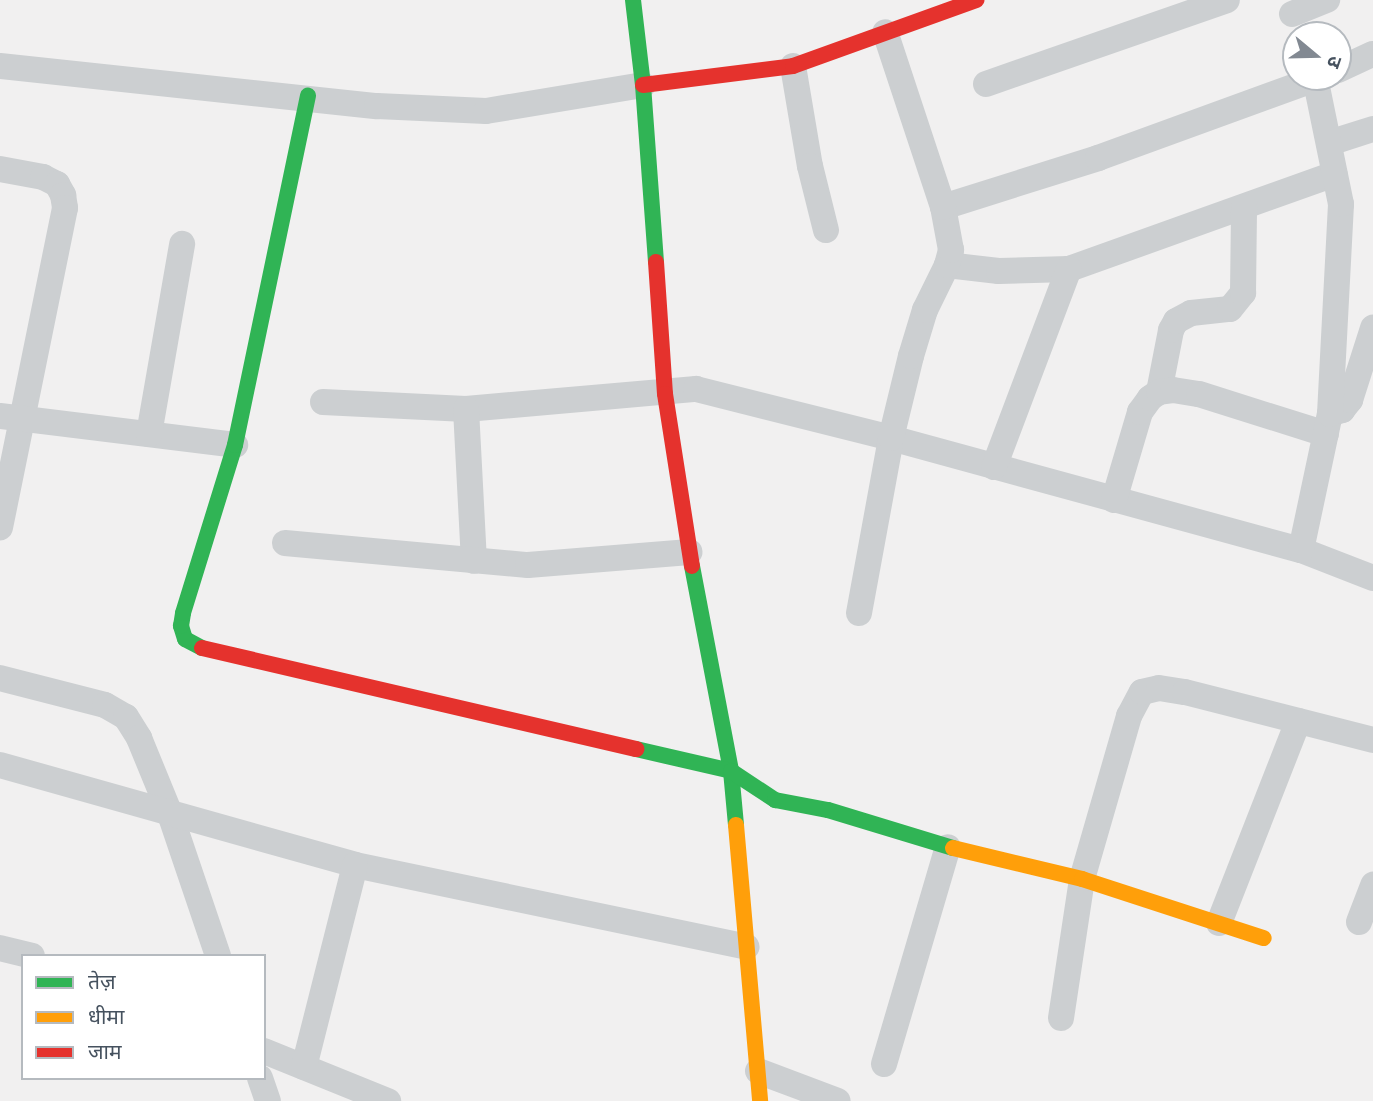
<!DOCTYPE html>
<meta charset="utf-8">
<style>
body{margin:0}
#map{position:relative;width:1373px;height:1101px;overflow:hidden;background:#f1f0f0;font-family:Commissioner,"Noto Sans Devanagari",sans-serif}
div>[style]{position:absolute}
.street>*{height:26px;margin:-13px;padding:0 13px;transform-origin:13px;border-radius:13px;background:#cccfd1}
.fast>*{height:16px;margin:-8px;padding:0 8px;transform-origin:8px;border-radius:8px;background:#30b455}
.slow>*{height:16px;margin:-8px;padding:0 8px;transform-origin:8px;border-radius:8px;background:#ff9f0a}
.jam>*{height:16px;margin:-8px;padding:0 8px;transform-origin:8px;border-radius:8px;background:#e5322d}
span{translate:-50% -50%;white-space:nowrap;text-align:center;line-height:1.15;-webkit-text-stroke:7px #fff;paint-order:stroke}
.legend{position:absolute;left:21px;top:954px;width:245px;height:126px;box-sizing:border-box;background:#fff;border:2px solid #b5babf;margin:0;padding:9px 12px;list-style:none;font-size:21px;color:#46525f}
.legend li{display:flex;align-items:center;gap:14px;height:35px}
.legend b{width:35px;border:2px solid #b5babf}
.north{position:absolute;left:1282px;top:21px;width:70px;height:70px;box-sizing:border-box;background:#fff;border:2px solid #b5babf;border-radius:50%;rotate:109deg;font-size:19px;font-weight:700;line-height:28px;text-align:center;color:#46525f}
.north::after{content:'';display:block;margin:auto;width:24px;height:32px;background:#828992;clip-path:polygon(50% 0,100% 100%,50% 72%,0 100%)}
</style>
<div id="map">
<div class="street">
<div style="left:1292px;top:14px;width:38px;rotate:-22deg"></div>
<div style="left:0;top:66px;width:379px;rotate:6.1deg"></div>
<div style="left:377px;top:106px;width:109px;rotate:2.6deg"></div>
<div style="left:486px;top:111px;width:159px;rotate:-9.4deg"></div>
<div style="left:793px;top:66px;width:101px;rotate:80.4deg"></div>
<div style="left:810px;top:166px;width:66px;rotate:76deg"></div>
<div style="left:1338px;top:70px;width:38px;rotate:-25deg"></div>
<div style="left:986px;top:84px;width:255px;rotate:-19.2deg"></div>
<div style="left:1329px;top:143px;width:46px;rotate:-17.7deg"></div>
<div style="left:0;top:169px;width:44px;rotate:10.5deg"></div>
<div style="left:43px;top:177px;width:16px;rotate:27deg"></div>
<div style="left:57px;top:184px;width:13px;rotate:61deg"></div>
<div style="left:63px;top:195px;width:13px;rotate:81deg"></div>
<div style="left:65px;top:208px;width:326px;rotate:101.5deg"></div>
<div style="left:943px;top:207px;width:163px;rotate:-17.5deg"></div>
<div style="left:1098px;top:158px;width:237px;rotate:-20deg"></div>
<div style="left:947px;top:265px;width:52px;rotate:6.6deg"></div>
<div style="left:999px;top:271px;width:70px;rotate:-1.6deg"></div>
<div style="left:1069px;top:269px;width:282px;rotate:-19.7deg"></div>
<div style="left:1159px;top:392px;width:63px;rotate:-79deg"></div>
<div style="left:1171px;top:330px;width:10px;rotate:-61deg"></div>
<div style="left:1176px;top:321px;width:17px;rotate:-28deg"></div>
<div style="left:1191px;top:313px;width:39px;rotate:-6deg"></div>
<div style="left:1230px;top:309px;width:21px;rotate:-51deg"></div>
<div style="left:1243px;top:293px;width:86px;rotate:-89.3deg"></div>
<div style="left:323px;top:402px;width:143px;rotate:2.8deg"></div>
<div style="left:466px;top:409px;width:231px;rotate:-5deg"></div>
<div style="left:696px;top:389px;width:201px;rotate:14.1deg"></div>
<div style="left:891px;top:438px;width:425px;rotate:15.3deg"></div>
<div style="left:1301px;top:550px;width:77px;rotate:21.3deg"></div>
<div style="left:466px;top:409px;width:152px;rotate:87deg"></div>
<div style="left:1330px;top:414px;width:13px;rotate:-18deg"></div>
<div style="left:1342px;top:410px;width:13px;rotate:-51deg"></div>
<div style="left:1350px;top:400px;width:76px;rotate:-72.3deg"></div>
<div style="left:0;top:416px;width:237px;rotate:7deg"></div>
<div style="left:149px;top:434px;width:193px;rotate:-80.1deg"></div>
<div style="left:994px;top:467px;width:212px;rotate:-69.3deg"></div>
<div style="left:1114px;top:500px;width:92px;rotate:-73.5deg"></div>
<div style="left:1140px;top:412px;width:17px;rotate:-54deg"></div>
<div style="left:1150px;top:398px;width:11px;rotate:-34deg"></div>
<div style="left:1159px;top:392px;width:14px;rotate:-8deg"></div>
<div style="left:1173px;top:390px;width:26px;rotate:9deg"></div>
<div style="left:1199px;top:394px;width:133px;rotate:17.5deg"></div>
<div style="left:285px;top:543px;width:244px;rotate:5.2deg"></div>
<div style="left:528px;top:565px;width:162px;rotate:-4.6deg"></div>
<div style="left:1301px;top:550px;width:139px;rotate:-78deg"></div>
<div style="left:1330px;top:414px;width:210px;rotate:-87deg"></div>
<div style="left:1341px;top:204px;width:130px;rotate:-101.6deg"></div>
<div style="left:859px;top:613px;width:178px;rotate:-79.6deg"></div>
<div style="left:891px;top:438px;width:84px;rotate:-76.3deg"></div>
<div style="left:911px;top:356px;width:48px;rotate:-73.1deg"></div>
<div style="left:925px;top:310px;width:50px;rotate:-63.9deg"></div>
<div style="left:947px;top:265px;width:16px;rotate:-75deg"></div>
<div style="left:951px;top:250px;width:44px;rotate:-100.5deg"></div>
<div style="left:943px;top:207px;width:184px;rotate:-108.3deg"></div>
<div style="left:0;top:678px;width:108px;rotate:14.4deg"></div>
<div style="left:105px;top:705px;width:24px;rotate:30deg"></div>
<div style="left:126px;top:717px;width:25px;rotate:58deg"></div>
<div style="left:139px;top:738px;width:79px;rotate:67.7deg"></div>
<div style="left:169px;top:811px;width:153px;rotate:71.3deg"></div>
<div style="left:0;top:765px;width:369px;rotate:15.7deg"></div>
<div style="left:355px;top:865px;width:400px;rotate:11.8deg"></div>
<div style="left:1359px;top:922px;width:40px;rotate:-69deg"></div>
<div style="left:1219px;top:923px;width:217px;rotate:-68.6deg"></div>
<div style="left:0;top:948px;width:33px;rotate:14deg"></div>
<div style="left:1061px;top:1018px;width:141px;rotate:-81.4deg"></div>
<div style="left:1082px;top:879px;width:170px;rotate:-73.9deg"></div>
<div style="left:1129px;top:716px;width:27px;rotate:-62deg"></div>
<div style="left:1142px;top:692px;width:17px;rotate:-13deg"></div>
<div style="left:1159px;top:688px;width:26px;rotate:9deg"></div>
<div style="left:1185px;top:692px;width:194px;rotate:14.3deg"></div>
<div style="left:264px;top:1051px;width:134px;rotate:22deg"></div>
<div style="left:884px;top:1064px;width:226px;rotate:-73.6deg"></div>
<div style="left:304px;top:1067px;width:208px;rotate:-75.8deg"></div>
<div style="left:758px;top:1071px;width:85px;rotate:20.6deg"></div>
<div style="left:260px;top:1078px;width:24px;rotate:71deg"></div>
</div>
<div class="fast">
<div style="left:633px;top:0;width:86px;rotate:83.3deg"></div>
<div style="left:643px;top:85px;width:177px;rotate:85.8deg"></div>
<div style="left:692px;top:566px;width:209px;rotate:79.2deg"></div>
<div style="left:731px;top:771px;width:54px;rotate:84.7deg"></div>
<div style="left:202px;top:648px;width:19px;rotate:-152deg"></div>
<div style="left:185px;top:639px;width:14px;rotate:-107deg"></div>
<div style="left:181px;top:626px;width:13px;rotate:-81deg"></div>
<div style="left:183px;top:613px;width:176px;rotate:-72.8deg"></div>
<div style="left:235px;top:445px;width:357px;rotate:-78.2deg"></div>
<div style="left:636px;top:749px;width:98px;rotate:13deg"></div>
<div style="left:731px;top:771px;width:53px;rotate:33.4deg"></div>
<div style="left:775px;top:800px;width:54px;rotate:10.7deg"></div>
<div style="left:828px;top:810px;width:131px;rotate:16.9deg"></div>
</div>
<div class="slow">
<div style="left:736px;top:825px;width:277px;rotate:85deg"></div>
<div style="left:953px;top:848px;width:133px;rotate:13.5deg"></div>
<div style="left:1082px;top:879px;width:191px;rotate:18deg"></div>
</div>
<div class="jam">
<div style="left:643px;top:85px;width:151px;rotate:-7.2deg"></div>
<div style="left:793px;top:66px;width:195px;rotate:-19.8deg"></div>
<div style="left:656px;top:262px;width:132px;rotate:86.1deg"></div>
<div style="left:665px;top:394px;width:174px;rotate:81.1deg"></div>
<div style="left:202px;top:648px;width:446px;rotate:13.1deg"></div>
</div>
<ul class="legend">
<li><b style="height:9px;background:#30b455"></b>तेज़</li>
<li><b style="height:9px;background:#ff9f0a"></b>धीमा</li>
<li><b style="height:9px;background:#e5322d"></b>जाम</li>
</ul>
<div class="north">उ</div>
</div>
